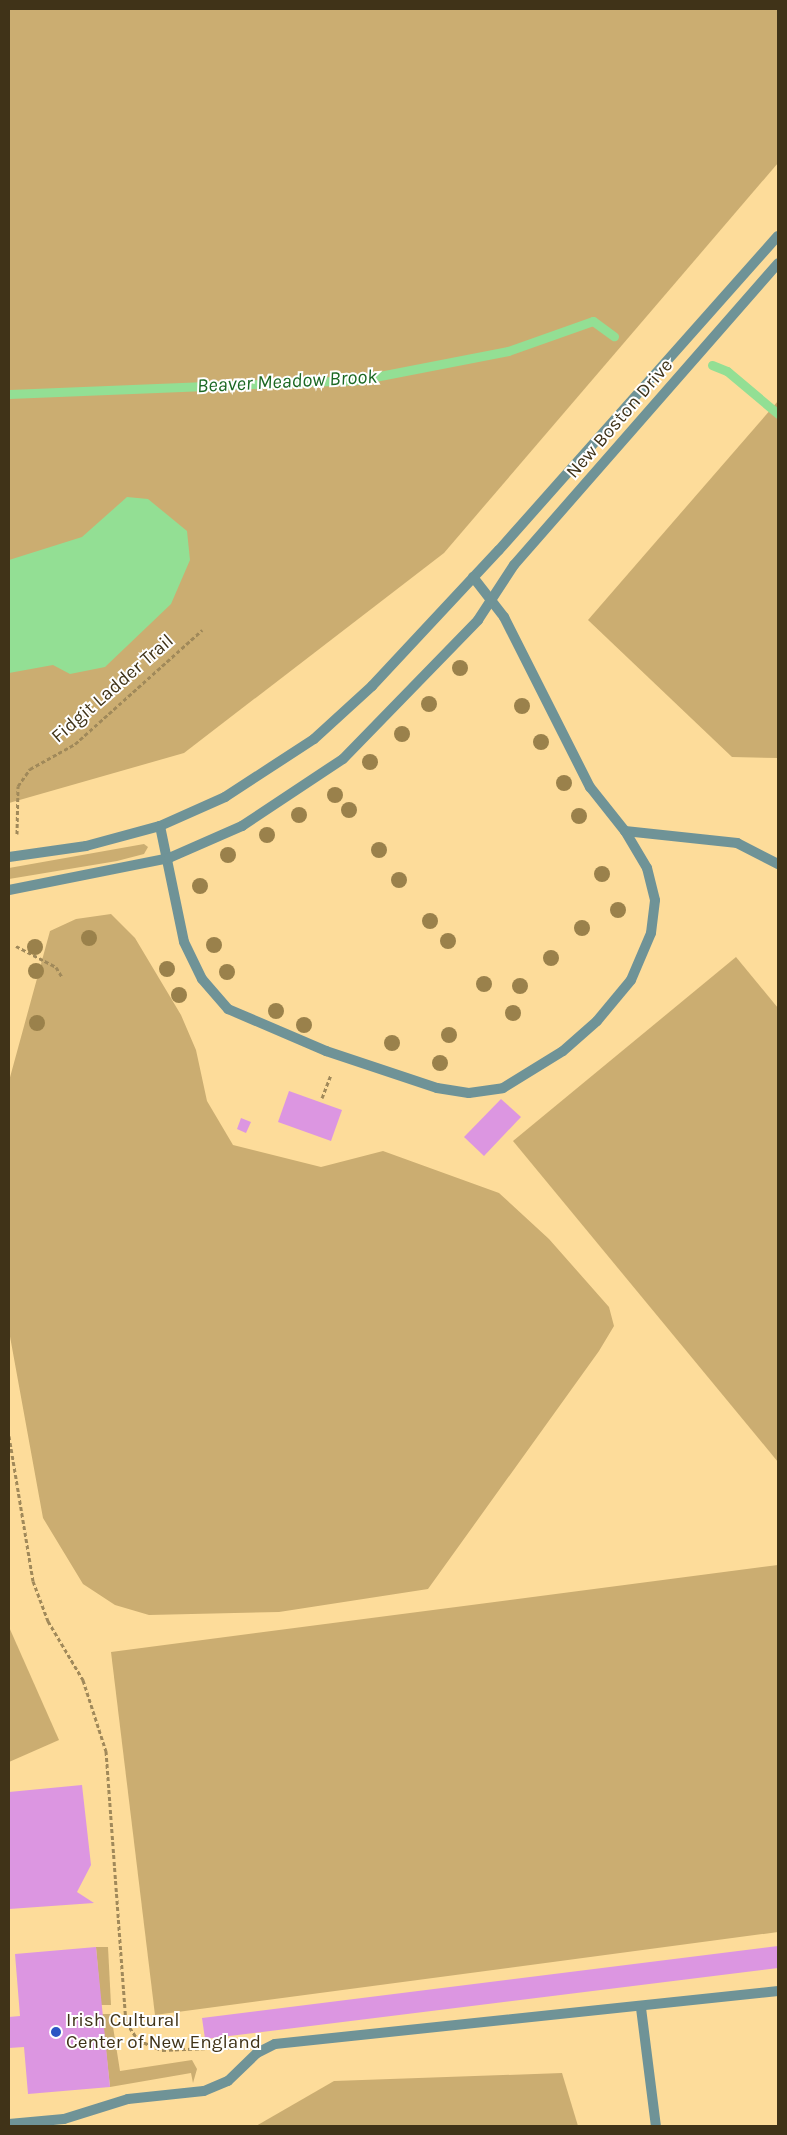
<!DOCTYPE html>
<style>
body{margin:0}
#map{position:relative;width:787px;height:2135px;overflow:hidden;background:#fddc9a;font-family:Karla,sans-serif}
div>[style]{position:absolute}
.green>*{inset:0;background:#cbad71}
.water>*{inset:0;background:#93df94}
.stream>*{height:9px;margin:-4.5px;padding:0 4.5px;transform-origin:4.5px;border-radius:4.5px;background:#93df94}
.building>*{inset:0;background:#dc96e1}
.path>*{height:3px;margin-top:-1.5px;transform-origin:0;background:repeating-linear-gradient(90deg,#a0895a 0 4px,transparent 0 6.5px)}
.service>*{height:10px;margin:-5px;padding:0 5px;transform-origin:5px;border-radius:5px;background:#6f9397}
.trees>*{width:16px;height:16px;margin:-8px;border-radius:50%;background:#9a814b}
.dots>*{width:14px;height:14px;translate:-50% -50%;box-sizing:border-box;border:2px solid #fff;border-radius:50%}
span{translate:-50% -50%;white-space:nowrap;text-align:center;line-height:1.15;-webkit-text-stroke:4px #fff;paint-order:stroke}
.street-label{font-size:19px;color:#403318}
.poi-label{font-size:19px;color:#403318}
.left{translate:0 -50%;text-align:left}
.water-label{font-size:20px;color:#1b6823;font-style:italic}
.frame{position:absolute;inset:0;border:10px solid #403318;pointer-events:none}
</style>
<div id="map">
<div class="green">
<div style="clip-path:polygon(9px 9px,778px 9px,778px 163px,444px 553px,184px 753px,9px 803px)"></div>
<div style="clip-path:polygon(778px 401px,778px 758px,732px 757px,588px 620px)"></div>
<div style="clip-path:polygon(144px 844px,148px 847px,144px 854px,117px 861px,9px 879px,9px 868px)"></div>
<div style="clip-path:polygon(111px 914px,135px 938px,181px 1015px,196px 1050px,207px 1101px,233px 1145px,321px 1167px,383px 1151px,499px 1193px,549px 1239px,609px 1307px,614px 1326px,599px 1351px,428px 1589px,279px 1612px,149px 1615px,115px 1605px,83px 1584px,43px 1518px,9px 1331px,9px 1081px,50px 931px,76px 919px)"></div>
<div style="clip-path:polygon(736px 957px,778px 1008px,778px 1462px,513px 1141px)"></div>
<div style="clip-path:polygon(778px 1565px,778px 1932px,155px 2015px,111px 1652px)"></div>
<div style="clip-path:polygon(9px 1627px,59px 1740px,9px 1762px)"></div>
<div style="clip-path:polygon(96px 1947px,108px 1947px,111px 2005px,101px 2005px)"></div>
<div style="clip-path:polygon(102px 2014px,111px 2014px,120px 2071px,192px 2060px,197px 2069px,193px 2083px,191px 2073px,110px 2087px)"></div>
<div style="clip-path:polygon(562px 2073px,578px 2126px,256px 2126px,334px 2081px)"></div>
</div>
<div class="water">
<div style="clip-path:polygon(127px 497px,148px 499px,187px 531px,190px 560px,171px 604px,105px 667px,70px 674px,53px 665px,9px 673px,9px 560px,82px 537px)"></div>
</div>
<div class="stream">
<div style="left:712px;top:365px;width:16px;rotate:22deg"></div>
<div style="left:727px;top:371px;width:67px;rotate:40.1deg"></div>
<div style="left:9px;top:394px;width:350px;rotate:-2.3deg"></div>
<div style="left:359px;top:380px;width:152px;rotate:-11deg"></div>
<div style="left:508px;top:351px;width:90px;rotate:-19.4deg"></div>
<div style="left:593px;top:321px;width:26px;rotate:36deg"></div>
</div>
<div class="building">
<div style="clip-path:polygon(289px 1091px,342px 1110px,331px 1141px,278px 1122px)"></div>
<div style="clip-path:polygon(501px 1099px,521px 1117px,484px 1156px,464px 1137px)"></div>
<div style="clip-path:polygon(241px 1118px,251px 1122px,246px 1133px,237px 1129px)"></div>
<div style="clip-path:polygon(82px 1785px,91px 1865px,77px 1892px,94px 1903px,9px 1909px,9px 1792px)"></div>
<div style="clip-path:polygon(778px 1946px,778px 1968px,205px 2039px,202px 2018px)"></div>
<div style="clip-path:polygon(96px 1947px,110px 2087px,28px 2094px,24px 2047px,9px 2048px,9px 2017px,20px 2016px,15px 1954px)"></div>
</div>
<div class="path">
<div style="left:17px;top:834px;width:48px;rotate:-88.8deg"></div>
<div style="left:18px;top:786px;width:21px;rotate:-55deg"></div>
<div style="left:30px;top:769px;width:51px;rotate:-29.1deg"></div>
<div style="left:75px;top:744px;width:171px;rotate:-41.9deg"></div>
<div style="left:16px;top:946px;width:45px;rotate:27.7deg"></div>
<div style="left:56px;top:967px;width:12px;rotate:59deg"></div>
<div style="left:322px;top:1098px;width:25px;rotate:-69deg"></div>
<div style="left:9px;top:1436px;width:147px;rotate:80.6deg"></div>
<div style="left:33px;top:1581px;width:43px;rotate:69.4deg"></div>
<div style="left:48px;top:1621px;width:69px;rotate:59.3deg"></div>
<div style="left:83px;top:1680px;width:75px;rotate:72.1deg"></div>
<div style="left:106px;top:1751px;width:272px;rotate:85.8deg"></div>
<div style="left:126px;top:2022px;width:22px;rotate:56deg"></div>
<div style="left:138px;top:2040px;width:26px;rotate:23deg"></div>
<div style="left:162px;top:2050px;width:70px;rotate:-2.5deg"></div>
</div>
<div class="service">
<div style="left:473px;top:577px;width:51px;rotate:52.2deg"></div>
<div style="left:504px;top:617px;width:191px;rotate:63.2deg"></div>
<div style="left:590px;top:787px;width:56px;rotate:51.5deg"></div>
<div style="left:625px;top:831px;width:113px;rotate:6.1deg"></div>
<div style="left:737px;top:843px;width:46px;rotate:27.1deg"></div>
<div style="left:160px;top:826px;width:118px;rotate:78.3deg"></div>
<div style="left:184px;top:942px;width:41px;rotate:64.1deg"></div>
<div style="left:202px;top:979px;width:40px;rotate:49deg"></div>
<div style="left:228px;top:1009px;width:107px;rotate:23.2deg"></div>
<div style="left:326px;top:1051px;width:117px;rotate:18.4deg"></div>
<div style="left:437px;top:1088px;width:32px;rotate:9deg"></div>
<div style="left:469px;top:1093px;width:34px;rotate:-8deg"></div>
<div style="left:503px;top:1088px;width:70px;rotate:-31.7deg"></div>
<div style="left:563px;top:1051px;width:45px;rotate:-41.4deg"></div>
<div style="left:597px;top:1021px;width:53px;rotate:-50.3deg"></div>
<div style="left:631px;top:980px;width:51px;rotate:-66.9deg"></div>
<div style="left:651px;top:933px;width:33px;rotate:-83deg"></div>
<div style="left:655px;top:900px;width:33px;rotate:-104deg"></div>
<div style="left:647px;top:868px;width:43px;rotate:-120.7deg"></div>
<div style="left:9px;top:857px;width:78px;rotate:-8.1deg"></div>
<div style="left:86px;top:846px;width:77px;rotate:-15.1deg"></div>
<div style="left:160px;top:826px;width:71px;rotate:-24deg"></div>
<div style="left:225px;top:797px;width:106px;rotate:-33.1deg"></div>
<div style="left:314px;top:739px;width:79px;rotate:-42.4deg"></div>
<div style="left:372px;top:686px;width:186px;rotate:-47deg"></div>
<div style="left:499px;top:550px;width:420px;rotate:-48.4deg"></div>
<div style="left:9px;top:890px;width:163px;rotate:-11.3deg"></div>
<div style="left:169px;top:858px;width:80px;rotate:-23.7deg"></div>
<div style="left:242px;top:826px;width:121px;rotate:-33.6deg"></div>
<div style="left:343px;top:759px;width:194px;rotate:-45.8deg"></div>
<div style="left:478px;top:620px;width:66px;rotate:-56.8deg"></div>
<div style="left:514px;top:565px;width:401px;rotate:-48.8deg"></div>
<div style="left:641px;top:2008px;width:119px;rotate:82.8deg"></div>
<div style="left:9px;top:2124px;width:55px;rotate:-5.2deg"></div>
<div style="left:64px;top:2119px;width:67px;rotate:-17.4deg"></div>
<div style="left:128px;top:2099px;width:76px;rotate:-6deg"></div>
<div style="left:204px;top:2091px;width:26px;rotate:-23deg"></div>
<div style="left:228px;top:2081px;width:40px;rotate:-44deg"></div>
<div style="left:257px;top:2053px;width:20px;rotate:-27deg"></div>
<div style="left:275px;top:2044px;width:506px;rotate:-6.01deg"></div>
</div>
<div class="trees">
<div style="left:460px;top:668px"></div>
<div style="left:429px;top:704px"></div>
<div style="left:522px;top:706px"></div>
<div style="left:402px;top:734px"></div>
<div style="left:541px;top:742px"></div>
<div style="left:370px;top:762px"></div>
<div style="left:564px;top:783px"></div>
<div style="left:335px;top:795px"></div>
<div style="left:349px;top:810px"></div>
<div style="left:299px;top:815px"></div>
<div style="left:579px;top:816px"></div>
<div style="left:267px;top:835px"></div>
<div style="left:379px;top:850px"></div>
<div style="left:228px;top:855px"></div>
<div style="left:602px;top:874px"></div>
<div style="left:399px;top:880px"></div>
<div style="left:200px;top:886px"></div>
<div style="left:618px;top:910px"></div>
<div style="left:430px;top:921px"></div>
<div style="left:582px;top:928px"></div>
<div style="left:89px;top:938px"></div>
<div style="left:448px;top:941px"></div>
<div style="left:214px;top:945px"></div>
<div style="left:35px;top:947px"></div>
<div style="left:551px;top:958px"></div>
<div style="left:167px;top:969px"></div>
<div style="left:36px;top:971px"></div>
<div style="left:227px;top:972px"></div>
<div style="left:484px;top:984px"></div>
<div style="left:520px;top:986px"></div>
<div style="left:179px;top:995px"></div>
<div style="left:276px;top:1011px"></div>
<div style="left:513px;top:1013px"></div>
<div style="left:37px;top:1023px"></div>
<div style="left:304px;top:1025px"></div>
<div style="left:449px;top:1035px"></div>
<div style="left:392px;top:1043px"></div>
<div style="left:440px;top:1063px"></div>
</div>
<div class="dots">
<div style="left:56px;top:2032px;background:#2b55c4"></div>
</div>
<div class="street-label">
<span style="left:620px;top:419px;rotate:-49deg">New Boston Drive</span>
<span style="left:113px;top:689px;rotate:-41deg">Fidgit Ladder Trail</span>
</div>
<div class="poi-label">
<span class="left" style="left:66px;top:2032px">Irish Cultural<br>Center of New England</span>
</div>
<div class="water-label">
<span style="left:287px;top:381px;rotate:-3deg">Beaver Meadow Brook</span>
</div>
<div class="frame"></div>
</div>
